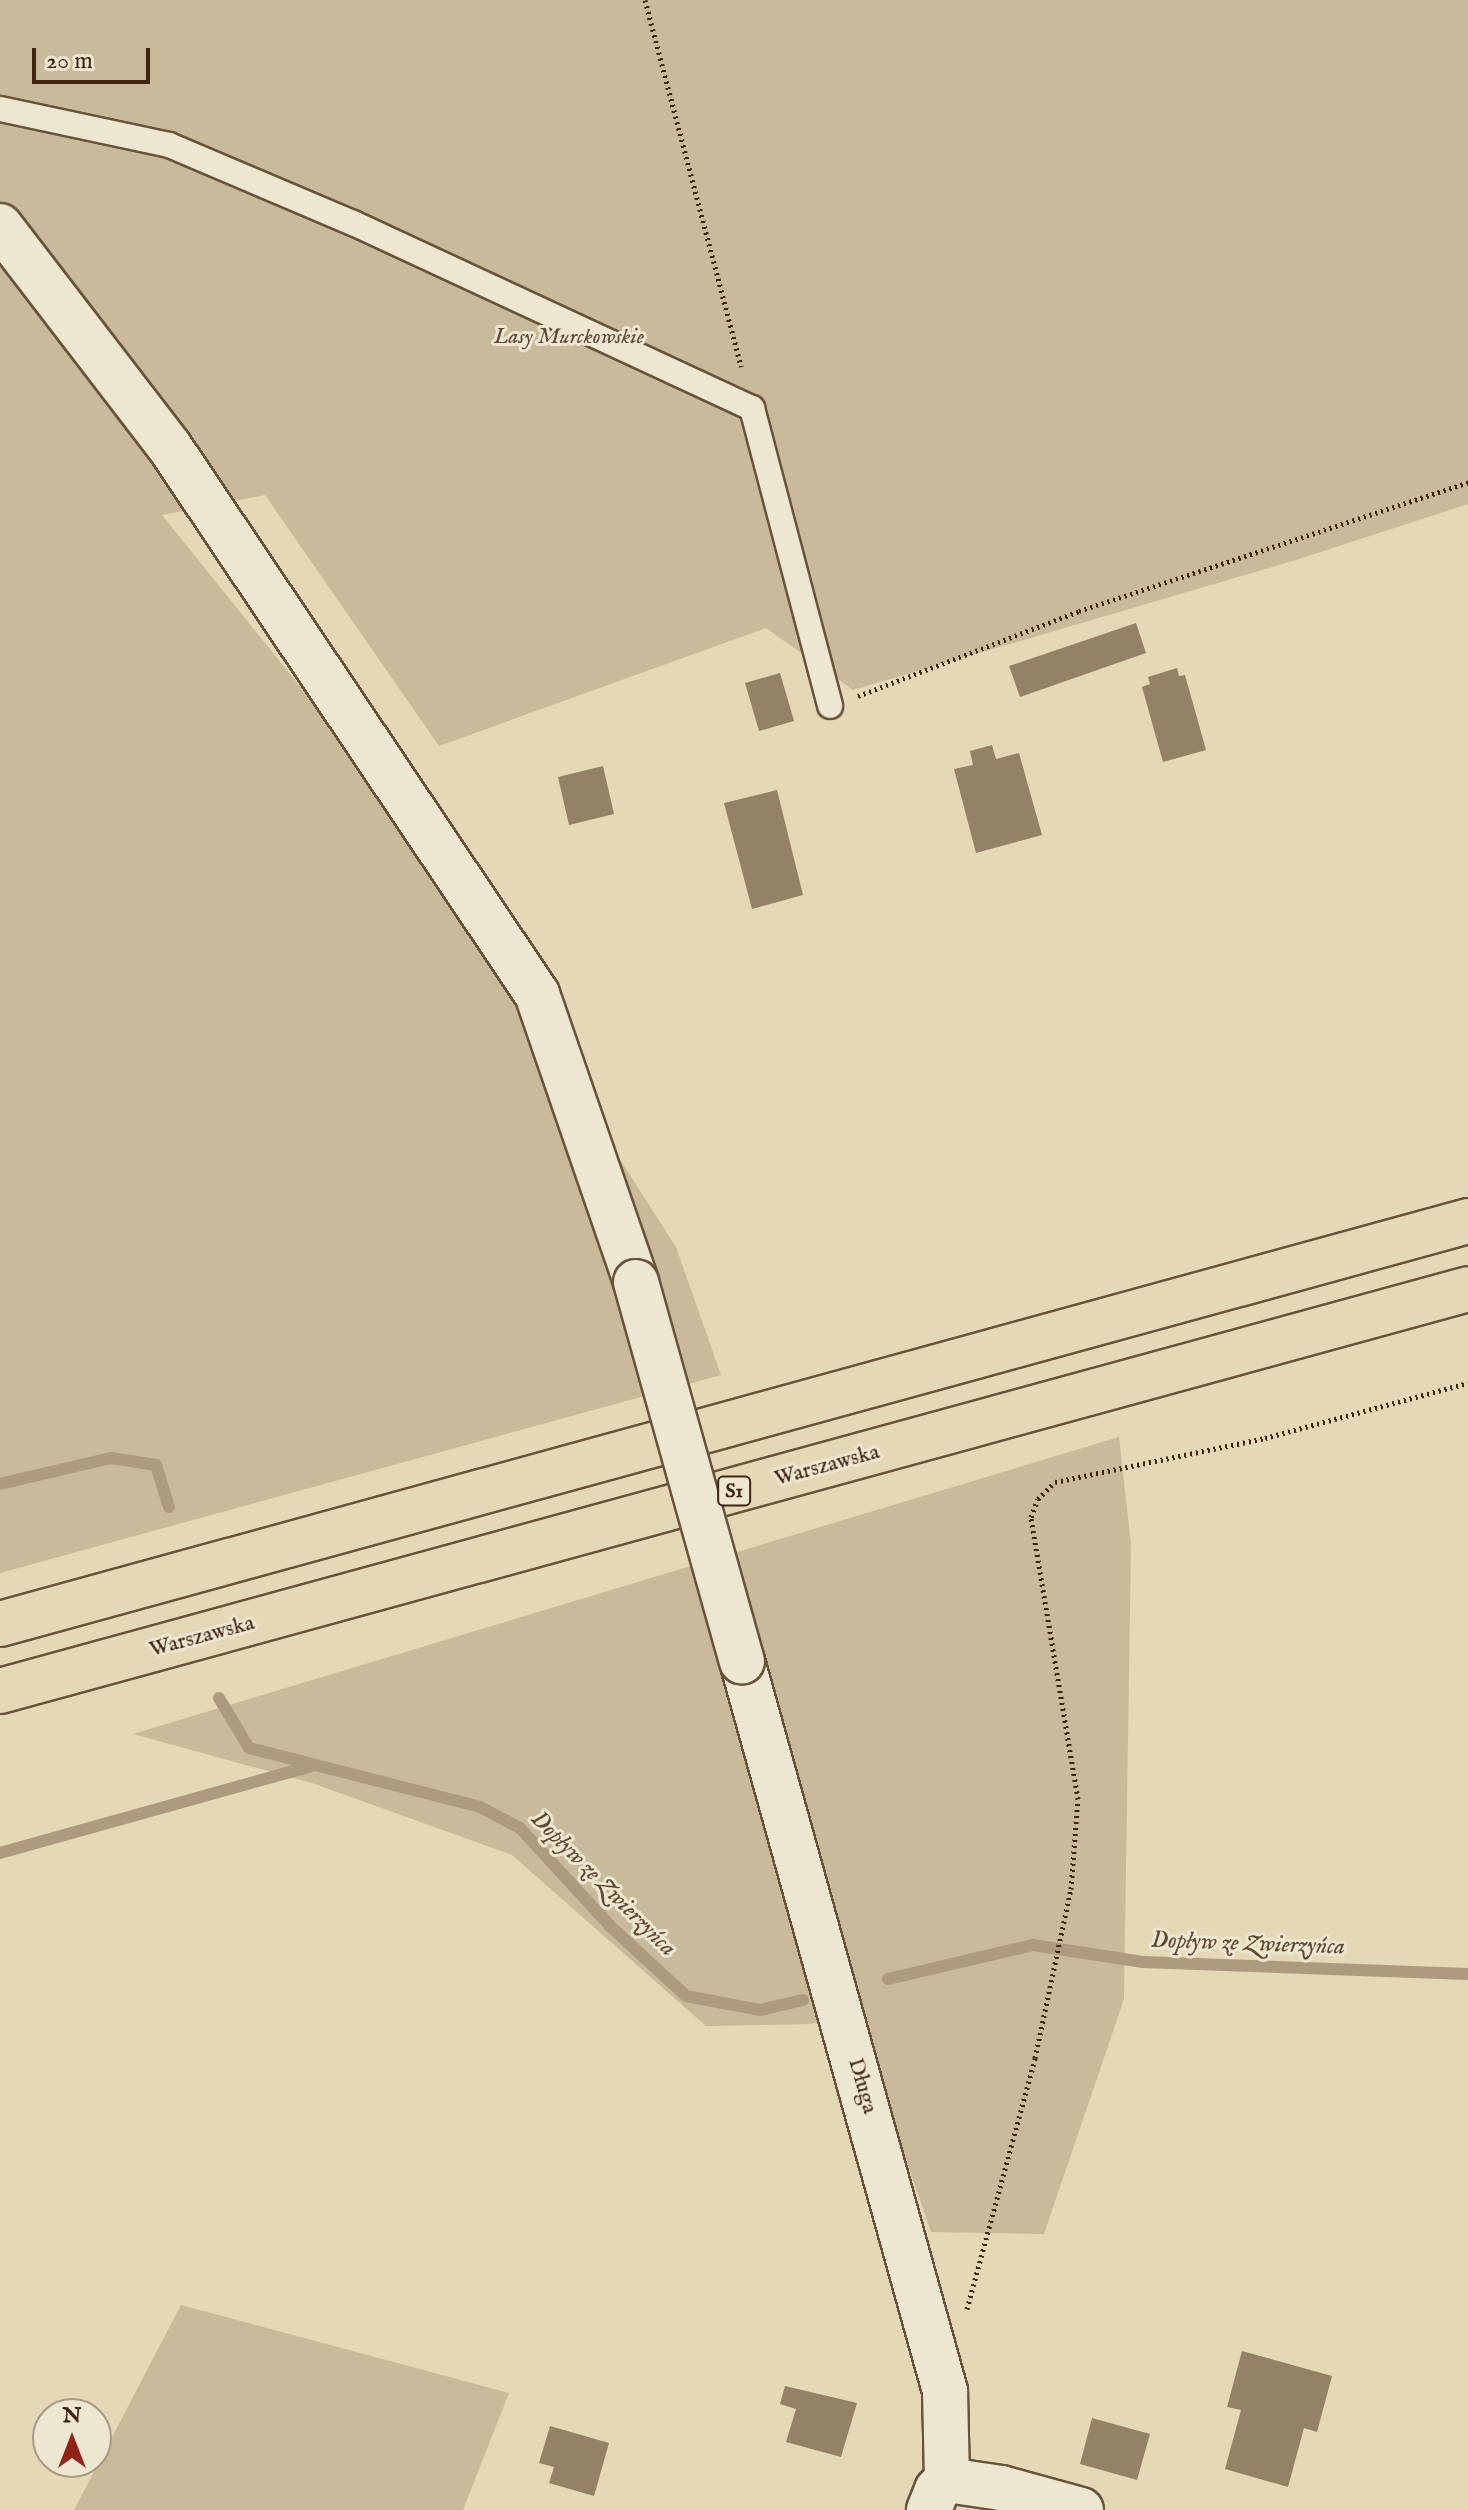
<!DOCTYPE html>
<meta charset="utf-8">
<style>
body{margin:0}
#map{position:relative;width:1468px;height:2510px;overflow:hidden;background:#e4d8b6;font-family:"IM FELL English",serif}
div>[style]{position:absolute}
.green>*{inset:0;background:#c8ba9a}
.stream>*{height:12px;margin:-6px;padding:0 6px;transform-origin:6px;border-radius:6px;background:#ac9b7e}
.building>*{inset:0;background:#948267}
.path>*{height:5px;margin-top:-2.5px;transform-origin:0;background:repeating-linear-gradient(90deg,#3e2511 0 2px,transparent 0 6px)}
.roads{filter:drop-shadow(2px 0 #68523a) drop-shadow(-2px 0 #68523a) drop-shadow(0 2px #68523a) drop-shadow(0 -2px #68523a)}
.service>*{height:24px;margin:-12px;padding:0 12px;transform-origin:12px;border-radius:12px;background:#ede6d0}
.minor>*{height:44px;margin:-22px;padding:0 22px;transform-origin:22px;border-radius:22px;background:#ede6d0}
.motorway>*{height:44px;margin:-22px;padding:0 22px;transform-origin:22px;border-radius:22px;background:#e4d8b6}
.bridges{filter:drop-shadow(2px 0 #68523a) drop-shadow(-2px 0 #68523a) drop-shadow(0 2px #68523a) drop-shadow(0 -2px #68523a)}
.minor-bridge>*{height:44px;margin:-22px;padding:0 22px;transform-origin:22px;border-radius:22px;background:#ede6d0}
span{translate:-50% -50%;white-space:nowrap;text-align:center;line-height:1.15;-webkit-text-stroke:6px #ede6d0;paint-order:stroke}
.shield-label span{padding:2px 6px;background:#ede6d0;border:2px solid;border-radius:6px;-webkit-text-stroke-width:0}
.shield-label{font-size:20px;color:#3e2511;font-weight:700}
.park-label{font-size:22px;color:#604a33;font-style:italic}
.street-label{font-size:22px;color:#3e2511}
.water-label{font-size:24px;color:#5f4832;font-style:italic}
.north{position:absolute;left:32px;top:2398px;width:80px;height:80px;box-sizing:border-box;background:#ede6d0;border:2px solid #a79984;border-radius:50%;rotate:0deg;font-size:22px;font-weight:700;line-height:32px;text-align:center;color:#3e2511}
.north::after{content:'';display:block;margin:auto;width:28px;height:36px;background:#8f2418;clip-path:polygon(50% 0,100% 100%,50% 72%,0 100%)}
.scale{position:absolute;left:32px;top:48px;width:118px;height:36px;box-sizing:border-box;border:4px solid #3e2511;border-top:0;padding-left:10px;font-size:24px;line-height:28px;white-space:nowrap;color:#3e2511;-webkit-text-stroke:6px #ede6d0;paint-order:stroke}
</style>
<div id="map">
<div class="green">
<div style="clip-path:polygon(0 0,1468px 0,1468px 504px,1296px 560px,853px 690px,766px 628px,439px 746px,265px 495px,162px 515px,381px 787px,676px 1247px,721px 1375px,0 1573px)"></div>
<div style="clip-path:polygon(1119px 1437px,1131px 1544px,1124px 1999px,1044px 2234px,931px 2232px,855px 2011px,811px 2024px,706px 2026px,512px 1855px,312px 1783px,133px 1734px)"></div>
<div style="clip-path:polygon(181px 2305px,509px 2393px,463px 2510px,74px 2510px)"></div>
</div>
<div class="stream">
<div style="left:0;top:1484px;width:114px;rotate:-13.2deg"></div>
<div style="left:111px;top:1458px;width:46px;rotate:8.8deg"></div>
<div style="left:156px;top:1465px;width:44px;rotate:72.8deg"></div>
<div style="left:219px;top:1698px;width:58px;rotate:59deg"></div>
<div style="left:249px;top:1748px;width:238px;rotate:14.3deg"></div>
<div style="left:480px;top:1807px;width:45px;rotate:27.7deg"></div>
<div style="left:520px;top:1828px;width:133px;rotate:47.4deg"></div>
<div style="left:610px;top:1926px;width:103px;rotate:42.6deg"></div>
<div style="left:686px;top:1996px;width:75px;rotate:10.7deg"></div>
<div style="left:760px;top:2010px;width:44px;rotate:-13.1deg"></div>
<div style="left:0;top:1853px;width:323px;rotate:-15.6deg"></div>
<div style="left:888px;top:1979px;width:149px;rotate:-13.2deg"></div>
<div style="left:1033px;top:1945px;width:111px;rotate:8.8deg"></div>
<div style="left:1143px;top:1962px;width:325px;rotate:2.1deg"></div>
</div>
<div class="building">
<div style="clip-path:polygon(1136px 623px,1146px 653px,1020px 697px,1009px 666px)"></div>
<div style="clip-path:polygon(1177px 668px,1179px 676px,1185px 675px,1206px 750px,1163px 762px,1142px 687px,1150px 684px,1148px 677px)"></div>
<div style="clip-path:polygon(780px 673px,794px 721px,759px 731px,745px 683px)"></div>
<div style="clip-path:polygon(992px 745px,996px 759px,1019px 753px,1042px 835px,976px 853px,954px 769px,973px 765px,970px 751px)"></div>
<div style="clip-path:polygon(603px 766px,614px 814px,569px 825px,558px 777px)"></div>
<div style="clip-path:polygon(777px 790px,803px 895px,752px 909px,724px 803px)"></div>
<div style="clip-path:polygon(1242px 2351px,1332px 2376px,1317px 2432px,1304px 2428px,1288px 2487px,1225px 2469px,1241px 2410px,1227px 2407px)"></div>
<div style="clip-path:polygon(785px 2386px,857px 2403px,841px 2457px,786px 2442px,796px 2409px,780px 2404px)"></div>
<div style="clip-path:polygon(1092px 2418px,1150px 2434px,1137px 2480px,1080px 2464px)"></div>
<div style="clip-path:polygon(550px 2426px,609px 2443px,594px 2496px,549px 2483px,554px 2467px,539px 2463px)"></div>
</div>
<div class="path">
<div style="left:645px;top:0;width:379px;rotate:75.3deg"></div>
<div style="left:858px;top:696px;width:237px;rotate:-21deg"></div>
<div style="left:1079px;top:611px;width:410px;rotate:-18.3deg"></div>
<div style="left:967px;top:2309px;width:260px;rotate:-74.8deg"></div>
<div style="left:1035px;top:2058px;width:173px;rotate:-78deg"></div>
<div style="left:1071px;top:1889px;width:90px;rotate:-85.6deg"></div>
<div style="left:1078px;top:1799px;width:286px;rotate:-99.5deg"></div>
<div style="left:1031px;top:1517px;width:19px;rotate:-69deg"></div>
<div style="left:1038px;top:1499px;width:24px;rotate:-45deg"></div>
<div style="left:1055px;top:1482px;width:215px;rotate:-11.8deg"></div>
<div style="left:1265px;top:1438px;width:210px;rotate:-15.2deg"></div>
</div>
<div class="roads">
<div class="service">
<div style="left:0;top:109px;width:173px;rotate:12deg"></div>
<div style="left:169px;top:145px;width:200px;rotate:23deg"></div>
<div style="left:353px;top:223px;width:440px;rotate:24.9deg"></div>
<div style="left:752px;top:408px;width:308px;rotate:75.3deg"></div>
</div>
<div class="minor">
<div style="left:0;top:226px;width:277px;rotate:52.5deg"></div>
<div style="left:169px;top:446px;width:660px;rotate:56.12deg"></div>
<div style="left:537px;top:994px;width:305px;rotate:71deg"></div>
<div style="left:742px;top:1661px;width:758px;rotate:74.46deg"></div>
<div style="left:945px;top:2391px;width:89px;rotate:88.7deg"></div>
<div style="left:947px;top:2480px;width:14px;rotate:135deg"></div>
<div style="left:937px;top:2490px;width:22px;rotate:112deg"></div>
<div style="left:947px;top:2480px;width:55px;rotate:8.4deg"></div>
<div style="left:1001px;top:2488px;width:83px;rotate:15.4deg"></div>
</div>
<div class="motorway">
<div style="left:0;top:1624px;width:1522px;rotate:-15.35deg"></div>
<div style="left:0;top:1691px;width:1522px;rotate:-15.31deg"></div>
</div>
</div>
<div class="bridges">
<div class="minor-bridge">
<div style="left:636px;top:1282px;width:394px;rotate:74.4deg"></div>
</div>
</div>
<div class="shield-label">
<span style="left:734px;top:1491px">S1</span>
</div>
<div class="park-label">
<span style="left:569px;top:338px">Lasy Murckowskie</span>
</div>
<div class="street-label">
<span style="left:827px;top:1466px;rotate:-15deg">Warszawska</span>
<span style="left:202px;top:1637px;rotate:-15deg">Warszawska</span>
<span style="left:862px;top:2086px;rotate:74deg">Długa</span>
</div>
<div class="water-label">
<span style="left:603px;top:1884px;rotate:45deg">Dopływ ze Zwierzyńca</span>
<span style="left:1248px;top:1944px;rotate:2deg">Dopływ ze Zwierzyńca</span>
</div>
<div class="north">N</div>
<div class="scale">20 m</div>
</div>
